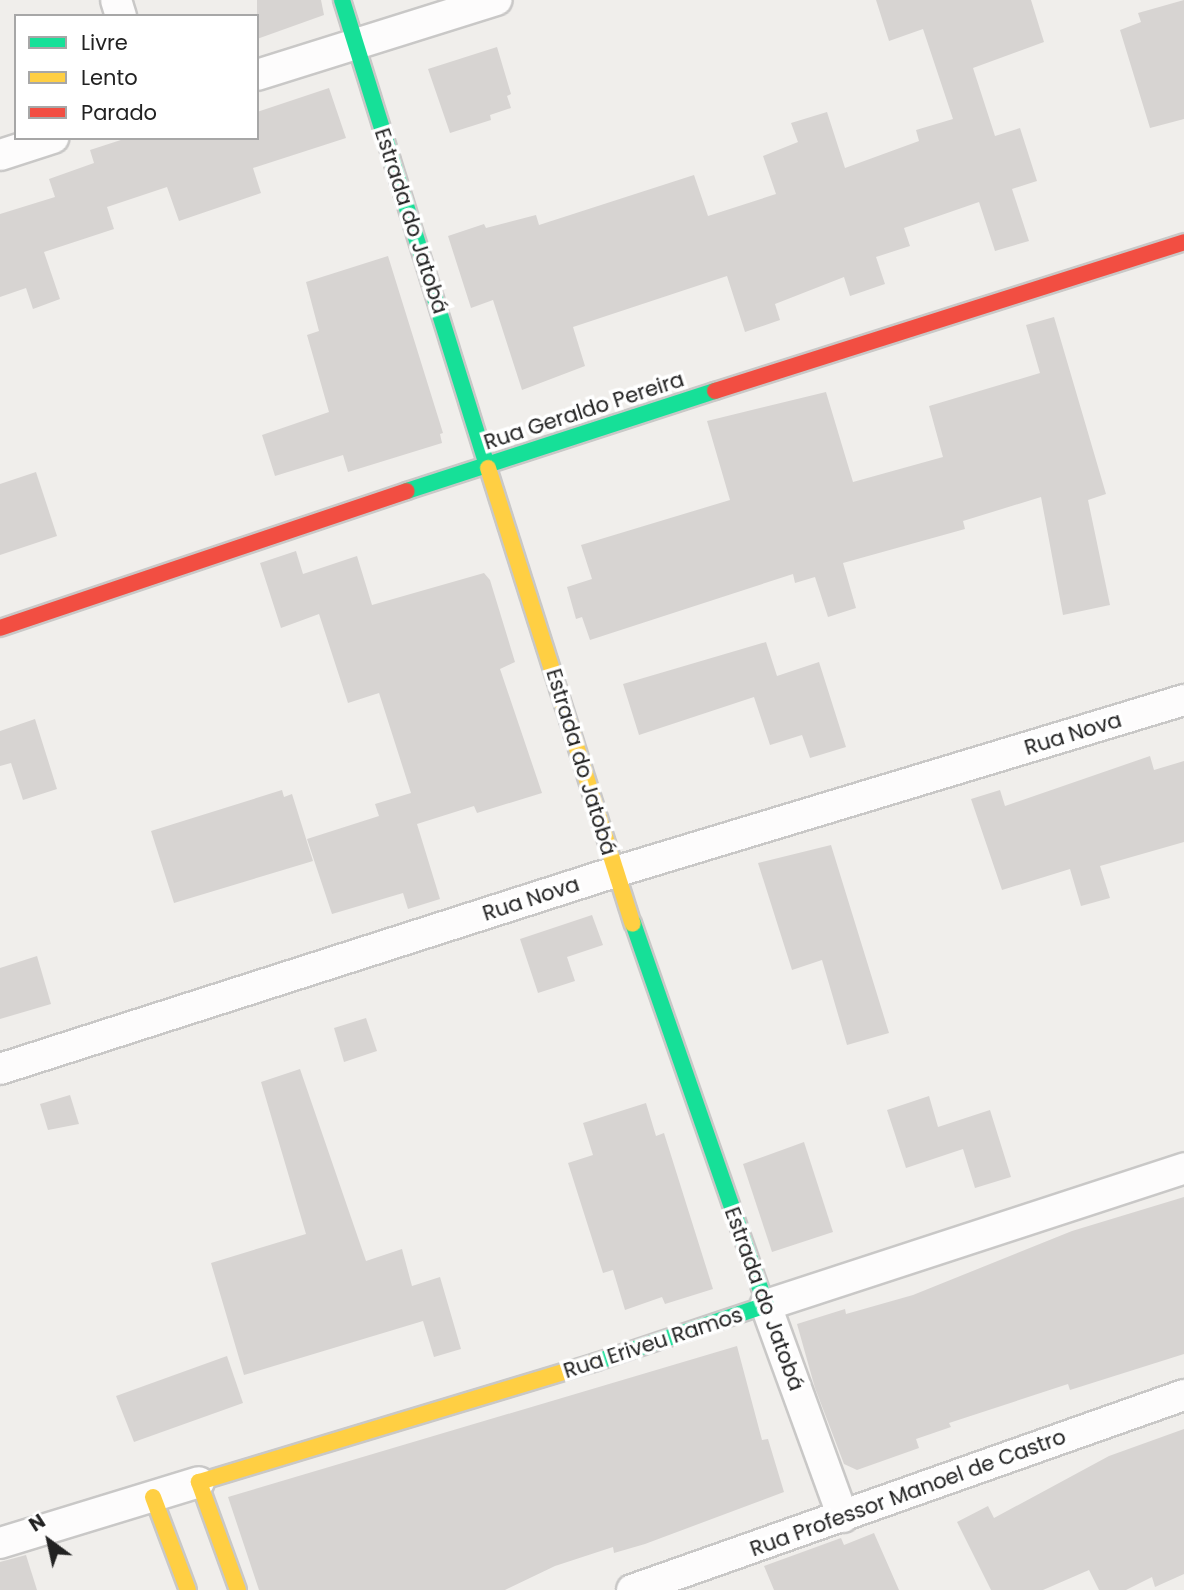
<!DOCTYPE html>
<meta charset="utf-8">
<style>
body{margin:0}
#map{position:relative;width:1184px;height:1590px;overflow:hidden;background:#f0eeeb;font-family:Poppins,sans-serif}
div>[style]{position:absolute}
.building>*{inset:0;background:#d7d4d2}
.roads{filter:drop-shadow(2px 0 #c9c8c7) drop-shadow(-2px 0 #c9c8c7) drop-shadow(0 2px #c9c8c7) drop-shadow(0 -2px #c9c8c7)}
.street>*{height:30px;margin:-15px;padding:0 15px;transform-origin:15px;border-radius:15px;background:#fdfcfc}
.fast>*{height:16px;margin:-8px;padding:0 8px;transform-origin:8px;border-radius:8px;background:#16e098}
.slow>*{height:16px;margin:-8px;padding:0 8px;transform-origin:8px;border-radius:8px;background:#ffcf43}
.jam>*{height:16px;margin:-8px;padding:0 8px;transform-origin:8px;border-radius:8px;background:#f24e42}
span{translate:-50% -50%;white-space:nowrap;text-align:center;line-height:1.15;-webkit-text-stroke:7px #fff;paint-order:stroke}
.street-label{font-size:21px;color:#222}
.legend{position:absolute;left:14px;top:14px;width:245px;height:126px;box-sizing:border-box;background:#fff;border:2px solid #a7a7a7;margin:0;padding:9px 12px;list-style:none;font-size:21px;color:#222}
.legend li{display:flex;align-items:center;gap:14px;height:35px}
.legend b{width:35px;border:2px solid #a7a7a7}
.north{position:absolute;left:14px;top:1506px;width:70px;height:70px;-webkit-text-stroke:5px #fff;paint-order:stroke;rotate:327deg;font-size:19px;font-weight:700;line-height:28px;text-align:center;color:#222}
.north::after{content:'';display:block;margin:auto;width:24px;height:32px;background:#222;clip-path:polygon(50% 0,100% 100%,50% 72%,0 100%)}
</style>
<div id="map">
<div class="building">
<div style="clip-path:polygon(257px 0,321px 0,324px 15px,257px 39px)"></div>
<div style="clip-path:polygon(876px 0,1031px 0,1044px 42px,973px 68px,995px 136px,1020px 128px,1037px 181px,1012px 189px,1029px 241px,995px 251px,979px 202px,904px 228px,910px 246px,876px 257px,885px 284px,850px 296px,844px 277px,775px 304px,780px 320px,745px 332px,727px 276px,573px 327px,585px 366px,522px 390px,493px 300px,471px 308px,448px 236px,484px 224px,486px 228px,536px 215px,539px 225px,694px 175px,708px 216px,776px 194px,763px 156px,798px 142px,791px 123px,827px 112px,845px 168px,919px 141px,916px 130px,953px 119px,923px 29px,889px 41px)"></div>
<div style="clip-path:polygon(1184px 0,1184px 119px,1150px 128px,1120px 30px,1141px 22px,1138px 13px)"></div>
<div style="clip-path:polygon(497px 47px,511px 94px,507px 96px,511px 108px,490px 115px,491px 120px,450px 133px,428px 69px)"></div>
<div style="clip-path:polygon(329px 88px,346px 138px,253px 168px,261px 193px,179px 221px,167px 187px,107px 207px,114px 229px,44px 252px,60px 299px,33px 309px,26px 288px,0 297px,0 214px,55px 197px,49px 179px,94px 163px,90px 150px,127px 138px,257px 138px,257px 112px)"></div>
<div style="clip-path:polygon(388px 256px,443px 433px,440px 434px,442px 443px,348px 472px,343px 455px,275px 476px,262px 435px,329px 412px,307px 335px,319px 331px,306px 282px)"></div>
<div style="clip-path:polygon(1054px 317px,1106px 494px,1088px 500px,1110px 605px,1063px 615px,1041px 497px,963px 521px,965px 529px,843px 563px,856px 608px,828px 617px,815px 577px,795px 583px,793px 574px,590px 640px,582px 617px,576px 619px,567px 587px,592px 579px,581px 545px,730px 500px,707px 421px,826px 392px,853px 482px,943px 457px,929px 406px,1040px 373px,1026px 325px)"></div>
<div style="clip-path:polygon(36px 472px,57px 536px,0 555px,0 484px)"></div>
<div style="clip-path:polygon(296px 551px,303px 574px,357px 556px,372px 605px,484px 573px,490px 580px,515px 662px,500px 669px,542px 793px,477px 813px,474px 806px,417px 824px,440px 899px,408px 909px,403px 893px,332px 914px,307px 839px,379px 816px,375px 804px,411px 793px,379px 693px,348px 703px,319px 614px,281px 628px,260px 563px)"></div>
<div style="clip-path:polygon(766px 642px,777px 676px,819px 662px,846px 747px,810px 758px,802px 735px,770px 745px,754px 697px,639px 735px,623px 684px)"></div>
<div style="clip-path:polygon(35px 719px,57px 789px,23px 800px,11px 763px,0 766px,0 731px)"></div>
<div style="clip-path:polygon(1150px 756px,1154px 770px,1184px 761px,1184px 842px,1100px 866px,1110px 898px,1081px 906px,1070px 869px,1002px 890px,971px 799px,1000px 790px,1005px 806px)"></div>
<div style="clip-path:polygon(282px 790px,284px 797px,292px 794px,313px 861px,174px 903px,151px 831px)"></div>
<div style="clip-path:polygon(831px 845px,889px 1033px,847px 1045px,822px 960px,792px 970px,758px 863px)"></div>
<div style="clip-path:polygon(592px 915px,603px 945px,567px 957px,575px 981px,538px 993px,520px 939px)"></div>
<div style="clip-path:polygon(37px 956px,51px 1004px,0 1019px,0 968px)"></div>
<div style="clip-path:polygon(366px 1018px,377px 1051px,344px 1062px,334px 1028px)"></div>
<div style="clip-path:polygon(300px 1069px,366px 1261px,402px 1249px,412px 1286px,440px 1277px,461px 1349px,434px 1357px,423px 1321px,244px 1375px,211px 1263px,306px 1234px,261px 1082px)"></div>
<div style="clip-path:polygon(70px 1095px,79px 1124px,48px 1130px,40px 1104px)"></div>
<div style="clip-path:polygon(929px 1096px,938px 1127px,990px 1110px,1011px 1177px,975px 1188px,963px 1149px,906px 1168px,887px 1110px)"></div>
<div style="clip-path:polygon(646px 1103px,656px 1136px,664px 1133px,713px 1289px,665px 1304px,662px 1297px,625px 1310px,613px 1270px,603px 1273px,568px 1163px,593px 1155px,583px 1123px)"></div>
<div style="clip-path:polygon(804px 1142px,833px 1232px,772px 1252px,743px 1164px)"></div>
<div style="clip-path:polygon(1184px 1197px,1184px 1354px,1070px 1390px,1068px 1384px,949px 1423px,951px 1427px,916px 1439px,919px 1448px,857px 1470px,844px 1464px,815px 1388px,797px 1324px,845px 1309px,846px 1314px,913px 1295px,1072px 1231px)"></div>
<div style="clip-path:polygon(737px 1346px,762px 1440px,768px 1439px,784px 1492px,645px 1544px,614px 1553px,613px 1547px,555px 1566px,505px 1590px,259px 1590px,228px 1497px)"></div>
<div style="clip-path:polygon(227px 1356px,243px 1403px,134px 1442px,116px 1396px)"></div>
<div style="clip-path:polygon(1184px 1429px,1184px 1574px,1155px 1587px,1152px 1577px,1126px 1590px,1099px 1590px,1089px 1570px,1043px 1590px,991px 1590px,957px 1522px,988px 1506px,994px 1518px,1109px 1456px)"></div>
<div style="clip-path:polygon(874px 1533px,899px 1590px,774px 1590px,764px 1566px,841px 1538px,844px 1545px)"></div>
<div style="clip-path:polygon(26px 1555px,37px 1590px,0 1590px,0 1562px)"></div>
</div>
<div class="roads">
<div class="street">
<div style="left:116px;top:0;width:17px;rotate:73deg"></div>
<div style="left:257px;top:75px;width:251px;rotate:-17.4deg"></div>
<div style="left:0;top:155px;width:56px;rotate:-17.8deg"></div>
<div style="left:0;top:1069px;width:646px;rotate:-17.76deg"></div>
<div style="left:615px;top:872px;width:594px;rotate:-16.82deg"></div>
<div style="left:843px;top:1517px;width:226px;rotate:-110deg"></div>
<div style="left:766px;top:1305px;width:440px;rotate:-18.1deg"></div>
<div style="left:0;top:1543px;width:208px;rotate:-17deg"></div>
<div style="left:632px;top:1590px;width:585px;rotate:-19.46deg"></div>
</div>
<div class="fast">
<div style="left:342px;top:0;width:490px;rotate:72.7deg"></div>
<div style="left:407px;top:491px;width:324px;rotate:-18deg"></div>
<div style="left:596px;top:1362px;width:179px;rotate:-18.5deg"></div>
<div style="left:766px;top:1305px;width:404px;rotate:-109.2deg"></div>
</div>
<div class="slow">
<div style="left:488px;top:468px;width:478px;rotate:72.4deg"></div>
<div style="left:153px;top:1497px;width:99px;rotate:69.4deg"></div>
<div style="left:238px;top:1590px;width:115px;rotate:-109.9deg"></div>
<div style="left:199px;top:1482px;width:415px;rotate:-16.8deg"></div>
</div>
<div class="jam">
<div style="left:715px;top:391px;width:492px;rotate:-17.6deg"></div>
<div style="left:0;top:628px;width:429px;rotate:-18.6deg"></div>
</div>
</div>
<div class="street-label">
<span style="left:411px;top:221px;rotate:72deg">Estrada do Jatobá</span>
<span style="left:584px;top:411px;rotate:-18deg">Rua Geraldo Pereira</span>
<span style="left:1073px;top:734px;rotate:-17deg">Rua Nova</span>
<span style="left:581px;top:762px;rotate:73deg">Estrada do Jatobá</span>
<span style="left:531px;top:899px;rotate:-18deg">Rua Nova</span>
<span style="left:764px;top:1299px;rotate:70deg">Estrada do Jatobá</span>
<span style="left:653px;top:1343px;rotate:-18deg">Rua Eriveu Ramos</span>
<span style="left:908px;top:1493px;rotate:-20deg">Rua Professor Manoel de Castro</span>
</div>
<ul class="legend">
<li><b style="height:9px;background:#16e098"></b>Livre</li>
<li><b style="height:9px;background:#ffcf43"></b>Lento</li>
<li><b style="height:9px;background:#f24e42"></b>Parado</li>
</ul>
<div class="north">N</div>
</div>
